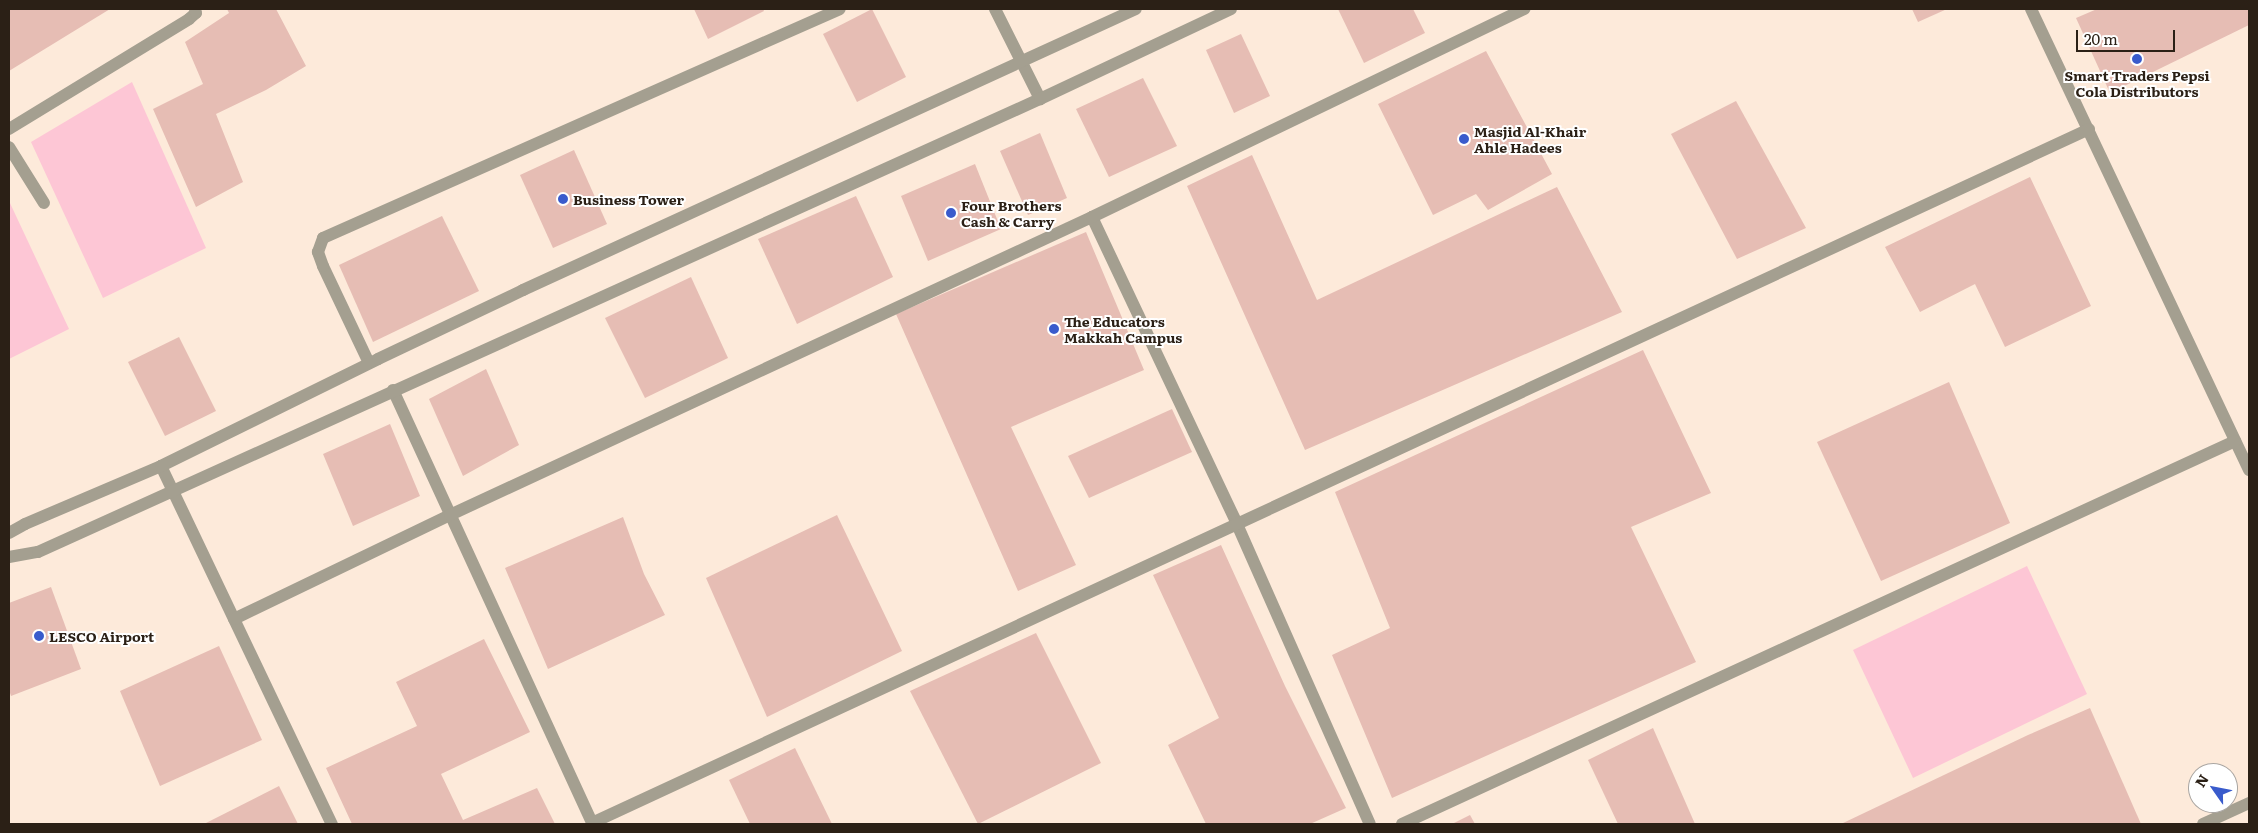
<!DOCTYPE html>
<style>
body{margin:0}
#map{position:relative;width:2258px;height:833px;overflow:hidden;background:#fdeada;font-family:Literata,serif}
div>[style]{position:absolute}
.green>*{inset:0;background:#fdc6d5}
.building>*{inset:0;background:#e6bdb4}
.minor>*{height:12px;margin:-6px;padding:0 6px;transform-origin:6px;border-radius:6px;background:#a49f90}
.dots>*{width:14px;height:14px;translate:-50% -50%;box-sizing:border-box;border:2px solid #fff;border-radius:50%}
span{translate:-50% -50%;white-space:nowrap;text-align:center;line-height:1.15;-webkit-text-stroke:4px #fff;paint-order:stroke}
.poi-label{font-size:14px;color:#2b2016;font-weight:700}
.left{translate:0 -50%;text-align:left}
.frame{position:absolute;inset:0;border:10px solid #2b2016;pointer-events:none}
.north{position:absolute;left:2188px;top:763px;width:50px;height:50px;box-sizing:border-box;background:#fff;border:1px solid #aaa6a2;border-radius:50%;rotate:303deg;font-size:14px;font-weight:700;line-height:20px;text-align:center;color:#2b2016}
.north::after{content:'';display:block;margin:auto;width:18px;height:22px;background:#395bcc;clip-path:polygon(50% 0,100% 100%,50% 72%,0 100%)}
.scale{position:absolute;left:2076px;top:30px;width:99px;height:22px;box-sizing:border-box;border:2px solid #2b2016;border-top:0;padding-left:6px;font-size:15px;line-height:18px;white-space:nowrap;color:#2b2016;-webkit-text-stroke:4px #fff;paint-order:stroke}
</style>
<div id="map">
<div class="green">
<div style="clip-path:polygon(132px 82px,206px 248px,103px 298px,31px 142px)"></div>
<div style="clip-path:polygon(9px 201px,69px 329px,9px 359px)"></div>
<div style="clip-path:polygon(2027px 566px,2087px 694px,1913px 778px,1853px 650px)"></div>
</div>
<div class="building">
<div style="clip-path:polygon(9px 9px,110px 9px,9px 71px)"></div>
<div style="clip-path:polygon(227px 9px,276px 9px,306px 66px,266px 90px,216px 114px,243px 182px,196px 207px,153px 109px,203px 84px,185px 42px,229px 13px)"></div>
<div style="clip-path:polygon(694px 9px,763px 9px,764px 11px,708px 39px)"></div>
<div style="clip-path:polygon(872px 9px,906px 77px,857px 102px,823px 34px)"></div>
<div style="clip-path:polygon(1338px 9px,1413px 9px,1425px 33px,1364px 63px)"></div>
<div style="clip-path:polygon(1912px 9px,1947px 9px,1918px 22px)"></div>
<div style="clip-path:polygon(2097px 9px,2249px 9px,2249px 25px,2110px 93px,2076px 18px)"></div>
<div style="clip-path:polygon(1241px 34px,1270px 96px,1234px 113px,1206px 50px)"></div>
<div style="clip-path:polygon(1486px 51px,1552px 174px,1488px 210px,1476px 194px,1433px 215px,1378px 104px)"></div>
<div style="clip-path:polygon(1143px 78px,1177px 146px,1109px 177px,1076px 109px)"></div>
<div style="clip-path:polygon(1736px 101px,1806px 228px,1737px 259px,1671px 134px)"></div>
<div style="clip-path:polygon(1040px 133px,1067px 198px,1028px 215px,1000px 151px)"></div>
<div style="clip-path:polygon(574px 150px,607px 224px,553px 248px,520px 175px)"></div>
<div style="clip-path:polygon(1252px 155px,1317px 300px,1557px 187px,1622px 312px,1305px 450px,1187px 186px)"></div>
<div style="clip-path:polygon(975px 164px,1001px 229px,928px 261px,901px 196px)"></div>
<div style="clip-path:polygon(2030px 177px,2091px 306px,2005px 347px,1975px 284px,1920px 312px,1885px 247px)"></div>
<div style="clip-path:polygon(856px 196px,893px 277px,797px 324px,758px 239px)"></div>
<div style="clip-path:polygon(442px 216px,479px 291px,373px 342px,339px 265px)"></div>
<div style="clip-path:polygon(1086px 232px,1144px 370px,1011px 427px,1076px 565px,1018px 591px,896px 314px)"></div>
<div style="clip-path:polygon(691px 277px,728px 358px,645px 398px,605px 318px)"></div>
<div style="clip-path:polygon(179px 337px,216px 411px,165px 436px,128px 362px)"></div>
<div style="clip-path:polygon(1643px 350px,1711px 493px,1631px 527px,1696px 662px,1392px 798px,1332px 655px,1390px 628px,1335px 492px)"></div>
<div style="clip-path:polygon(486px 369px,519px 445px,463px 476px,429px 399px)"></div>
<div style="clip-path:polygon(1949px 382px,2010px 523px,1881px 581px,1817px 442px)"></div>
<div style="clip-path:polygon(1172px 409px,1192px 452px,1089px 498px,1068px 456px)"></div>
<div style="clip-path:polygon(390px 424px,420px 496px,353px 526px,323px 454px)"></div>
<div style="clip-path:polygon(837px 515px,902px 651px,767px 717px,706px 578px)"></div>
<div style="clip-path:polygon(623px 517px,644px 574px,665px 615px,548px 669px,505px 568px)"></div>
<div style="clip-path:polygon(1221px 545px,1285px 686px,1346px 808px,1310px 824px,1206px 824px,1168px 745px,1219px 718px,1153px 575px)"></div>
<div style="clip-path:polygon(51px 587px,81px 669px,11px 696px,9px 690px,9px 603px)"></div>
<div style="clip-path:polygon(1036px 633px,1101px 763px,978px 824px,910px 691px)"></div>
<div style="clip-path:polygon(484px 639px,530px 732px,441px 774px,463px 820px,537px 788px,555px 824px,352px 824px,326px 768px,417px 726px,396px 682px)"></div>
<div style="clip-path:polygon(219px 646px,262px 740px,160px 786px,120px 691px)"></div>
<div style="clip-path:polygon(2090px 708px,2141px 824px,1841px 824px,2028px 735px)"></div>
<div style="clip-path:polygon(1653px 728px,1695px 824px,1618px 824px,1588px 760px)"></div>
<div style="clip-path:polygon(795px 748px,832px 824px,750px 824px,729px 780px)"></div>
<div style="clip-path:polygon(279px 786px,298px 824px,204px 824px)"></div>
<div style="clip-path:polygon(1470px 815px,1475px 824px,1452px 824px)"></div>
</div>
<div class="minor">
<div style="left:995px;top:9px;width:101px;rotate:63.4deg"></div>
<div style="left:2031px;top:9px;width:510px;rotate:64.69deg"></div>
<div style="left:9px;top:129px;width:211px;rotate:-31.4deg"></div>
<div style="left:189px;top:19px;width:9px;rotate:-41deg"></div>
<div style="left:196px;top:13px;width:4px;rotate:-104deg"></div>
<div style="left:9px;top:147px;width:66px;rotate:58deg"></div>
<div style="left:1092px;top:217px;width:337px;rotate:64.7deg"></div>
<div style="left:1236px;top:522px;width:330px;rotate:66.1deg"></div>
<div style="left:369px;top:363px;width:107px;rotate:-115.4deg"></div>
<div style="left:323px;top:266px;width:15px;rotate:-110deg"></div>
<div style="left:318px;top:252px;width:15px;rotate:-70deg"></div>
<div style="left:323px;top:238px;width:565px;rotate:-23.89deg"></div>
<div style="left:393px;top:390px;width:478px;rotate:65.3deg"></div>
<div style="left:161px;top:466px;width:397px;rotate:64.5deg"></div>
<div style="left:9px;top:533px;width:18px;rotate:-29deg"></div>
<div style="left:25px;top:524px;width:148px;rotate:-23.1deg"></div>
<div style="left:161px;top:466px;width:242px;rotate:-26.2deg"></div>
<div style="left:378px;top:359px;width:161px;rotate:-25.4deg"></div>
<div style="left:523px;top:290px;width:674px;rotate:-24.63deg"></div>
<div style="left:9px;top:557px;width:29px;rotate:-10deg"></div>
<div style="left:38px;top:552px;width:1100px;rotate:-24.33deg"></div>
<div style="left:1040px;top:99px;width:211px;rotate:-25.2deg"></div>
<div style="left:234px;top:619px;width:240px;rotate:-25.7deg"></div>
<div style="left:450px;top:515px;width:708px;rotate:-24.9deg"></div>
<div style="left:1092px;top:217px;width:480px;rotate:-25.7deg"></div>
<div style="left:592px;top:823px;width:1650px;rotate:-24.87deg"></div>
<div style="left:1402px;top:824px;width:917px;rotate:-24.69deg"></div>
<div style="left:2203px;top:824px;width:51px;rotate:-24.5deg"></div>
</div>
<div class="dots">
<div style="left:2137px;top:59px;background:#395bcc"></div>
<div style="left:1464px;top:139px;background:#395bcc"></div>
<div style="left:563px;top:199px;background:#395bcc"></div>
<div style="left:951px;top:213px;background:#395bcc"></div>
<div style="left:1054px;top:329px;background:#395bcc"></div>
<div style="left:39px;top:636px;background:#395bcc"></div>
</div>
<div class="poi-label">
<span style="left:2137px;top:83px">Smart Traders Pepsi<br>Cola Distributors</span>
<span class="left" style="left:1474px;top:139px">Masjid Al-Khair<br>Ahle Hadees</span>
<span class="left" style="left:573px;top:199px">Business Tower</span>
<span class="left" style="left:961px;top:213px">Four Brothers<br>Cash &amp; Carry</span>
<span class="left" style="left:1064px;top:329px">The Educators<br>Makkah Campus</span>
<span class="left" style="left:49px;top:636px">LESCO Airport</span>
</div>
<div class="frame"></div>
<div class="north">N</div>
<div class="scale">20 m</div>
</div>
